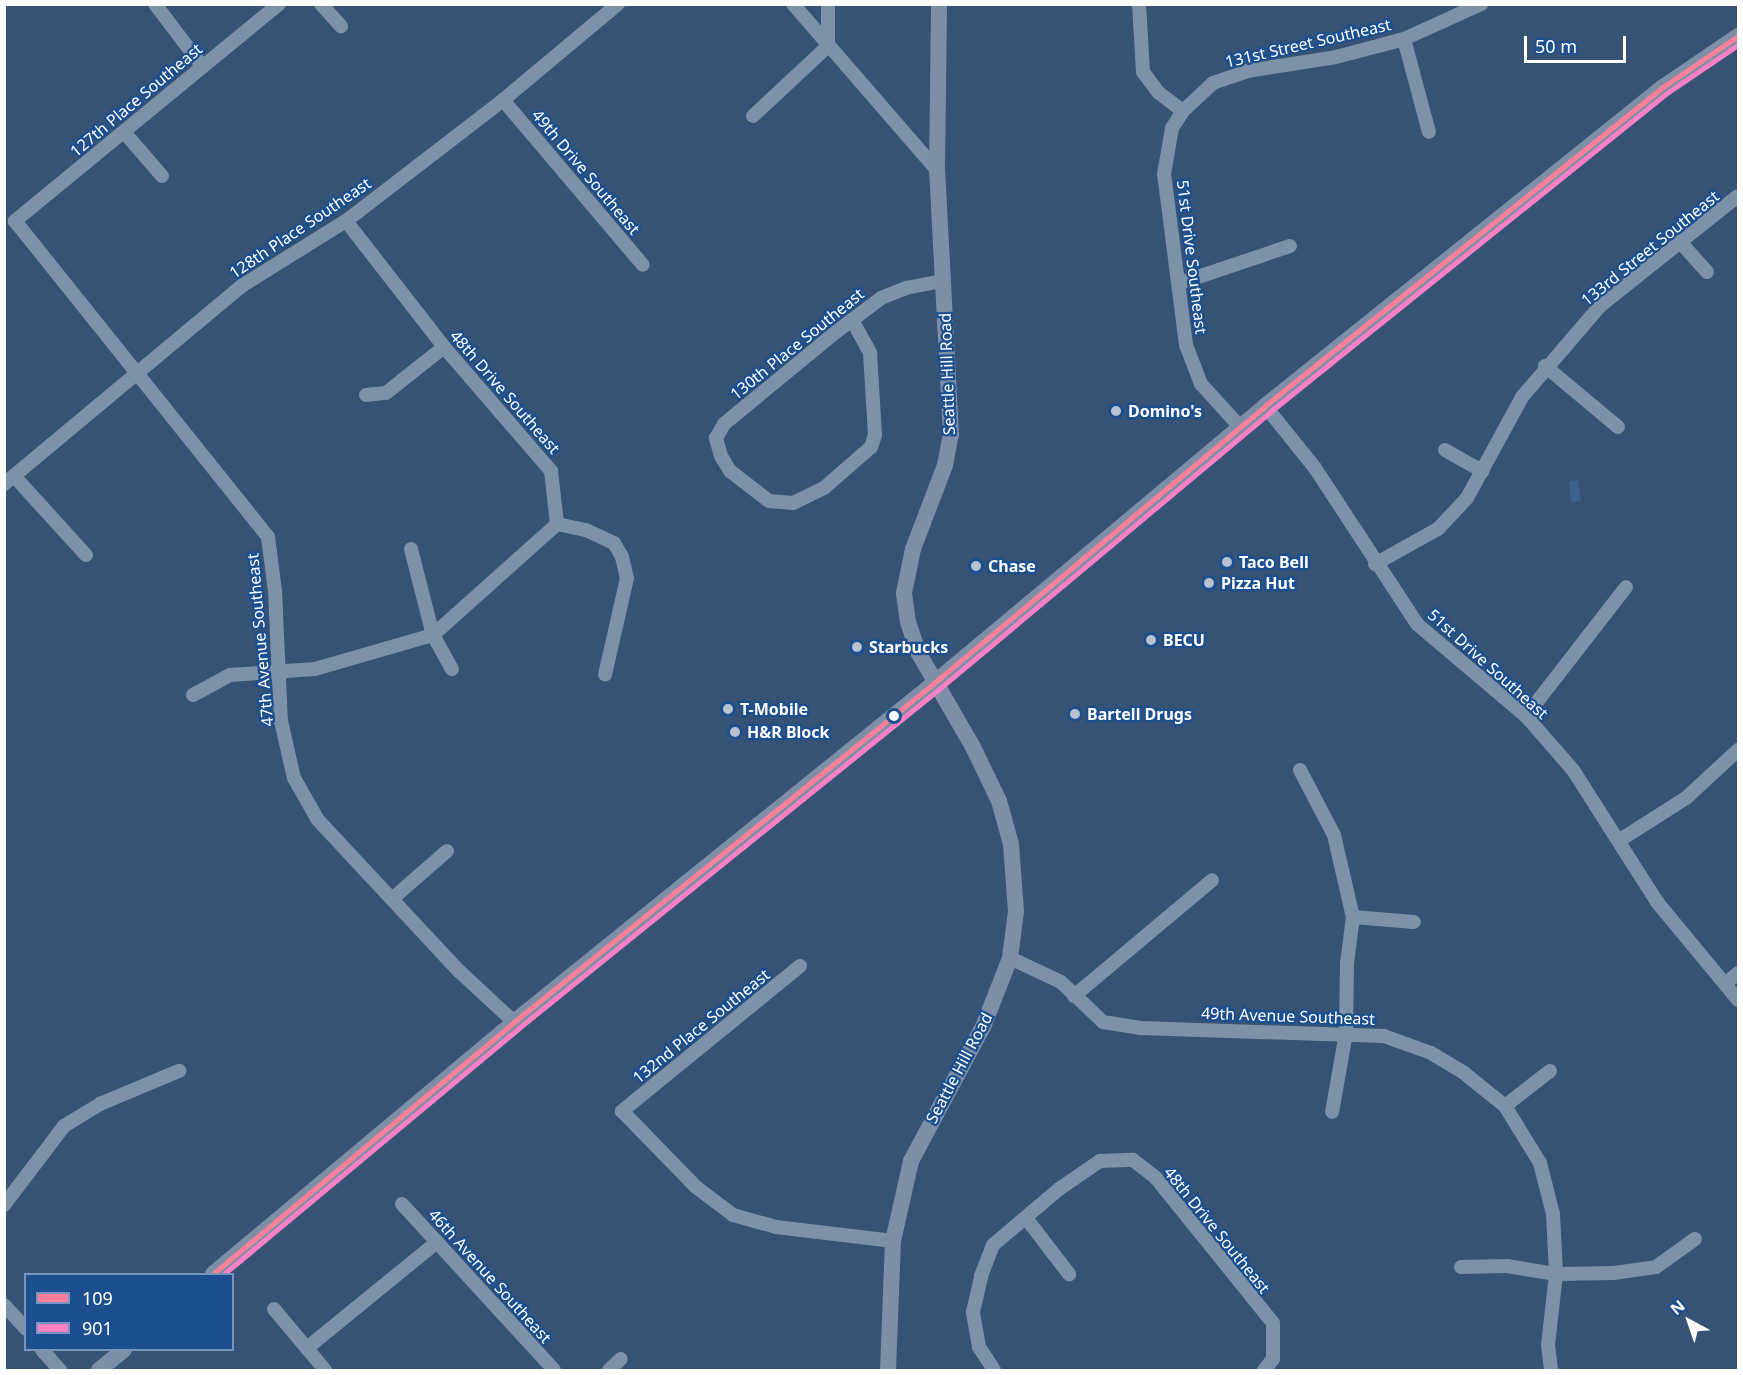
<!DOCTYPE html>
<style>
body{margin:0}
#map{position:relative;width:1743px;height:1375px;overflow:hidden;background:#365274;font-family:"Noto Sans",sans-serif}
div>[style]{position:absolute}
.water>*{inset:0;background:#3b618d}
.minor>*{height:14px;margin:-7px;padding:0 7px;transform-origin:7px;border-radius:7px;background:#7d92a8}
.major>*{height:16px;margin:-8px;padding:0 8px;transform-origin:8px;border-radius:8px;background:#7d8ea7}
.bus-1>*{height:4.5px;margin:-2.25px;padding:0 2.25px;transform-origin:2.25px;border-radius:2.25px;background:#ff8098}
.bus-2>*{height:4.5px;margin:-2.25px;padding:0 2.25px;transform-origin:2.25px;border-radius:2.25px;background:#ff80c5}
.dots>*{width:16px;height:16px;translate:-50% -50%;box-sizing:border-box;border:3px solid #1b4f8f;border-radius:50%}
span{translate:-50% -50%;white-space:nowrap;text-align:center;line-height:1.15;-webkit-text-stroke:4.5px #1b4f8f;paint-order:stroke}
.street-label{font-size:16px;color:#fff}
.poi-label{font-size:16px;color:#fff;font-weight:700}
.left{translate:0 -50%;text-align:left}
.frame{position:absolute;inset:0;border:6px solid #fff;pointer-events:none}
.legend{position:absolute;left:24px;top:1273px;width:210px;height:78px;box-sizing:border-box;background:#1b4f8f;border:2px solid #7695bc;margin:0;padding:8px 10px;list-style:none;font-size:18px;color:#fff}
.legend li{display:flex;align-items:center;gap:12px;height:30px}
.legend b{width:30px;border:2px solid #7695bc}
.north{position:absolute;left:1659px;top:1291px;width:60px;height:60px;-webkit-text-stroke:4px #1b4f8f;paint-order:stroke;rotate:320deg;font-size:16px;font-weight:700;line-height:24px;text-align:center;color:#fff}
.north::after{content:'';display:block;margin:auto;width:21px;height:27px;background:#fff;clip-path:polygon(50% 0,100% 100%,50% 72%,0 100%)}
.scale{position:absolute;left:1524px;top:36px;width:102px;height:27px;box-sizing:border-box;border:3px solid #fff;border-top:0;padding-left:8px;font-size:18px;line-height:21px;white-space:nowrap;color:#fff;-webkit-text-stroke:4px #1b4f8f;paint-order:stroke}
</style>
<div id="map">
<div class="water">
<div style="clip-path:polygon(1578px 480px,1581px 501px,1571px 502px,1569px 481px)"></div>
</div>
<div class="minor">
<div style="left:155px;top:4px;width:78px;rotate:52.8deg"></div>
<div style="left:279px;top:4px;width:342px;rotate:140.6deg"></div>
<div style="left:15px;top:221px;width:405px;rotate:51.3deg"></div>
<div style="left:268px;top:537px;width:54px;rotate:82.6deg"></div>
<div style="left:275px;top:591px;width:130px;rotate:87.4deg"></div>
<div style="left:281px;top:721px;width:58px;rotate:77.2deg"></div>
<div style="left:294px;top:778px;width:48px;rotate:60.3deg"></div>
<div style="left:318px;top:820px;width:207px;rotate:47deg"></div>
<div style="left:459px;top:971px;width:75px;rotate:42.8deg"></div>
<div style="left:321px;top:4px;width:30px;rotate:48deg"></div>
<div style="left:793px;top:4px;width:220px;rotate:49.1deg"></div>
<div style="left:1139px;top:4px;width:68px;rotate:86.6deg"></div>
<div style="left:1143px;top:72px;width:26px;rotate:53deg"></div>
<div style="left:1159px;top:93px;width:30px;rotate:37deg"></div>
<div style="left:1404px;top:39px;width:96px;rotate:75deg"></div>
<div style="left:503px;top:100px;width:216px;rotate:49.7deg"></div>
<div style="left:753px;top:116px;width:103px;rotate:-43deg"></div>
<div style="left:828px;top:46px;width:42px;rotate:-90deg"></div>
<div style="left:124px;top:132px;width:58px;rotate:49.2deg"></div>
<div style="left:346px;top:221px;width:160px;rotate:52.1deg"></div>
<div style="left:444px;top:347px;width:164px;rotate:49.2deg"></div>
<div style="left:551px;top:471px;width:53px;rotate:83.5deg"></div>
<div style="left:557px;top:524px;width:30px;rotate:12deg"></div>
<div style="left:586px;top:530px;width:31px;rotate:25deg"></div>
<div style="left:614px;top:543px;width:16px;rotate:60deg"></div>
<div style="left:622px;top:557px;width:22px;rotate:77deg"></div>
<div style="left:627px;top:578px;width:99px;rotate:102.8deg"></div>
<div style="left:1681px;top:243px;width:39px;rotate:48deg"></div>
<div style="left:1180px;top:283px;width:116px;rotate:-18.6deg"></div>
<div style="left:852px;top:320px;width:38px;rotate:61deg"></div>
<div style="left:870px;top:353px;width:82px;rotate:86.5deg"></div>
<div style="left:875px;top:435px;width:13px;rotate:108deg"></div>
<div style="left:871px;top:447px;width:62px;rotate:138.9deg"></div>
<div style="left:824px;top:488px;width:34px;rotate:154deg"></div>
<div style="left:793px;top:503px;width:24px;rotate:-175deg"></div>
<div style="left:769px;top:501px;width:49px;rotate:-142.4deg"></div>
<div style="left:730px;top:471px;width:17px;rotate:-121deg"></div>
<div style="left:721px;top:456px;width:19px;rotate:-106deg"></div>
<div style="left:716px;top:438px;width:16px;rotate:-60deg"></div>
<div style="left:724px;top:424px;width:145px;rotate:-39.4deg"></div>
<div style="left:836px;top:332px;width:20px;rotate:-37deg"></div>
<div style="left:852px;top:320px;width:36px;rotate:-37deg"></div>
<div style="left:881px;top:298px;width:27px;rotate:-22deg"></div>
<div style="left:906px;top:288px;width:38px;rotate:-11deg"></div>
<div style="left:1545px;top:366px;width:95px;rotate:39.9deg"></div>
<div style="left:366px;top:395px;width:20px;rotate:-6deg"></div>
<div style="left:386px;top:393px;width:74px;rotate:-38.4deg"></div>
<div style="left:1265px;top:406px;width:80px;rotate:51.1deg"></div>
<div style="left:1315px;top:468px;width:186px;rotate:56.8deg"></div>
<div style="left:1417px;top:624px;width:143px;rotate:40.2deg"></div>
<div style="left:1526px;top:716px;width:72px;rotate:49deg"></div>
<div style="left:1573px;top:770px;width:156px;rotate:57.5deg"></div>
<div style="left:1657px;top:902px;width:127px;rotate:50.4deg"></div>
<div style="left:1242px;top:429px;width:61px;rotate:-132.3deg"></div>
<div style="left:1201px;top:384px;width:42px;rotate:-111deg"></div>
<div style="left:1186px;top:345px;width:172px;rotate:-97.3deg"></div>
<div style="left:1164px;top:174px;width:47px;rotate:-80.1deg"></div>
<div style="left:1172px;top:128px;width:20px;rotate:-57deg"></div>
<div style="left:1183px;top:111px;width:41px;rotate:-43deg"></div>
<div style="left:1213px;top:83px;width:36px;rotate:-19deg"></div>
<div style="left:1247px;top:71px;width:90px;rotate:-8.9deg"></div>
<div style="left:1336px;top:57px;width:70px;rotate:-14.8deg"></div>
<div style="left:1404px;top:39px;width:85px;rotate:-24.4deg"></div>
<div style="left:1445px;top:450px;width:43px;rotate:29.6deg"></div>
<div style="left:14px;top:476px;width:107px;rotate:47.7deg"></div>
<div style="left:4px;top:484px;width:311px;rotate:-39.8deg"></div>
<div style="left:243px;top:285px;width:121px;rotate:-31.9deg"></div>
<div style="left:346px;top:221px;width:198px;rotate:-37.6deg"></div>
<div style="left:503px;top:100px;width:150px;rotate:-39.9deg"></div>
<div style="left:411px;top:549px;width:89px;rotate:75.7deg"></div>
<div style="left:433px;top:635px;width:39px;rotate:61deg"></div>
<div style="left:1375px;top:564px;width:72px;rotate:-29.1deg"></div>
<div style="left:1438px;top:529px;width:42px;rotate:-46.9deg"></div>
<div style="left:1467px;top:498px;width:115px;rotate:-61.4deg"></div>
<div style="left:1522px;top:397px;width:120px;rotate:-49.4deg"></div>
<div style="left:1600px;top:306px;width:176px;rotate:-38.6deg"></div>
<div style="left:193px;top:695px;width:42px;rotate:-28.4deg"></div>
<div style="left:230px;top:675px;width:85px;rotate:-4deg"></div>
<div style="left:315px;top:669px;width:123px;rotate:-16.1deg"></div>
<div style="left:433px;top:635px;width:166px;rotate:-41.8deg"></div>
<div style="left:1526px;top:716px;width:163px;rotate:-52.2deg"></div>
<div style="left:1300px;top:770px;width:73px;rotate:62.4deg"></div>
<div style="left:1334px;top:835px;width:84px;rotate:77deg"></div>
<div style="left:1353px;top:917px;width:46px;rotate:97.4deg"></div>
<div style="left:1347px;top:963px;width:70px;rotate:90.8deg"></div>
<div style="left:1346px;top:1033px;width:80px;rotate:100deg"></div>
<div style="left:1620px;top:840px;width:78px;rotate:-32.5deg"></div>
<div style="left:1686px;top:798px;width:71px;rotate:-42.7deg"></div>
<div style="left:392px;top:899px;width:73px;rotate:-41.1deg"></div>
<div style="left:1353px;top:917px;width:61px;rotate:4.7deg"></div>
<div style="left:1010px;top:958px;width:56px;rotate:25.2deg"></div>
<div style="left:1061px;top:982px;width:58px;rotate:43.6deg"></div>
<div style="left:1103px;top:1022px;width:37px;rotate:9deg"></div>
<div style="left:1140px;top:1028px;width:244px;rotate:1.9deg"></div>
<div style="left:1384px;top:1036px;width:50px;rotate:19.9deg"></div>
<div style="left:1431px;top:1053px;width:39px;rotate:31deg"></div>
<div style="left:1464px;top:1073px;width:53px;rotate:38.8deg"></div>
<div style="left:1505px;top:1106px;width:67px;rotate:58.4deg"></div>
<div style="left:1540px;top:1163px;width:53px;rotate:75.7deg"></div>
<div style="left:1553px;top:1214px;width:60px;rotate:87.1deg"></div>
<div style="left:1556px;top:1274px;width:71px;rotate:96.4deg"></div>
<div style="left:1548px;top:1345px;width:25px;rotate:83deg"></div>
<div style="left:800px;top:966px;width:230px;rotate:140.8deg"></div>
<div style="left:622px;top:1111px;width:106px;rotate:45.8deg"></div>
<div style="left:696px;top:1187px;width:46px;rotate:37.1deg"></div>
<div style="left:733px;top:1215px;width:45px;rotate:15.6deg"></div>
<div style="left:776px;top:1227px;width:118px;rotate:6.8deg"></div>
<div style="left:1725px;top:984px;width:17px;rotate:-40deg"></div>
<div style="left:1074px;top:996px;width:180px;rotate:-40deg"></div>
<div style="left:1505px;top:1106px;width:57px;rotate:-37.9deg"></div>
<div style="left:402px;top:1204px;width:225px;rotate:47.5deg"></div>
<div style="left:4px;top:1205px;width:99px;rotate:-52.8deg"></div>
<div style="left:64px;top:1126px;width:42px;rotate:-31.4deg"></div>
<div style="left:100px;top:1104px;width:86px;rotate:-22.7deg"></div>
<div style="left:1026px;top:1218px;width:71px;rotate:52.5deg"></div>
<div style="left:1461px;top:1267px;width:46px;rotate:-1.2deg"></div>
<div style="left:1507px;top:1266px;width:50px;rotate:9.3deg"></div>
<div style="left:1556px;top:1274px;width:58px;rotate:-1deg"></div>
<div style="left:1614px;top:1273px;width:42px;rotate:-8.1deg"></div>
<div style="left:1656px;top:1267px;width:48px;rotate:-35.7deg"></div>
<div style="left:4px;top:1305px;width:33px;rotate:47deg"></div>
<div style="left:274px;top:1309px;width:80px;rotate:50.1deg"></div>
<div style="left:307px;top:1348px;width:168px;rotate:-39.2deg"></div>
<div style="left:42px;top:1350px;width:27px;rotate:48deg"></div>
<div style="left:609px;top:1370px;width:16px;rotate:-43deg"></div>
<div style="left:994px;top:1370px;width:27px;rotate:-123deg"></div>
<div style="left:979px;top:1347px;width:36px;rotate:-100deg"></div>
<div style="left:973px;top:1312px;width:37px;rotate:-77deg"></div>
<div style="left:981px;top:1276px;width:33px;rotate:-69deg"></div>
<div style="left:993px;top:1245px;width:87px;rotate:-40.3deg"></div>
<div style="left:1059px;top:1189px;width:50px;rotate:-34.3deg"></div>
<div style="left:1100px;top:1161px;width:33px;rotate:-2deg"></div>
<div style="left:1133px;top:1160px;width:29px;rotate:38deg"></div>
<div style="left:1156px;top:1178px;width:186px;rotate:51.1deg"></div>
<div style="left:1273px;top:1323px;width:36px;rotate:90deg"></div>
<div style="left:1273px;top:1359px;width:14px;rotate:129deg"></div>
</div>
<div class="major">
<div style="left:213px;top:1274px;width:393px;rotate:-39.9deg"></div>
<div style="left:514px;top:1022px;width:538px;rotate:-38.89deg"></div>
<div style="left:933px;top:684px;width:433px;rotate:-39.9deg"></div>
<div style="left:1265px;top:406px;width:510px;rotate:-38.71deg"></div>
<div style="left:1663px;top:87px;width:91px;rotate:-34.2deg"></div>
<div style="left:99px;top:1370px;width:32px;rotate:-39deg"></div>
<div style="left:888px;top:1370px;width:129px;rotate:-87.8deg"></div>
<div style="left:893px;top:1241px;width:82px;rotate:-77.3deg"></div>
<div style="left:911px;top:1161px;width:152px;rotate:-61.8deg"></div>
<div style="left:983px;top:1027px;width:74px;rotate:-68.6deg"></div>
<div style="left:1010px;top:958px;width:47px;rotate:-82.7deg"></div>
<div style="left:1016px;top:911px;width:67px;rotate:-94.3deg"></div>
<div style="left:1011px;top:844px;width:45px;rotate:-105.6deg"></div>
<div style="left:999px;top:801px;width:60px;rotate:-115.7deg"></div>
<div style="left:973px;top:747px;width:108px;rotate:-120.1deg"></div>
<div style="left:919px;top:654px;width:34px;rotate:-109deg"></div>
<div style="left:908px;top:622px;width:29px;rotate:-98deg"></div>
<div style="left:904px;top:593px;width:45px;rotate:-78.4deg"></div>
<div style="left:913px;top:549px;width:90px;rotate:-69.1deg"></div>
<div style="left:945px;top:465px;width:31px;rotate:-79deg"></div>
<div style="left:951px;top:435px;width:265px;rotate:-93deg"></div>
<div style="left:937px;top:170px;width:166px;rotate:-89.3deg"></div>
</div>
<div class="bus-1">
<div style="left:213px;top:1274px;width:393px;rotate:-39.9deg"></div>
<div style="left:514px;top:1022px;width:538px;rotate:-38.89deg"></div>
<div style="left:933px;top:684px;width:433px;rotate:-39.9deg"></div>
<div style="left:1265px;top:406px;width:510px;rotate:-38.71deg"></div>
<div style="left:1663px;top:87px;width:91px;rotate:-34.2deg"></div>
</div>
<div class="bus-2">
<div style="left:224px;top:1274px;width:384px;rotate:-39.8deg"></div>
<div style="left:519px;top:1028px;width:538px;rotate:-38.89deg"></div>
<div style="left:938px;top:690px;width:433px;rotate:-39.9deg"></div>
<div style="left:1270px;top:412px;width:509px;rotate:-38.78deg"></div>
<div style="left:1667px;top:93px;width:86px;rotate:-34.1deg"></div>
</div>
<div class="dots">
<div style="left:1116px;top:411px;background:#b9c2ce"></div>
<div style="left:1227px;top:562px;background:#b9c2ce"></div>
<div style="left:976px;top:566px;background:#b9c2ce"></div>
<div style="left:1209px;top:583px;background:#b9c2ce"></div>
<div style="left:1151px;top:640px;background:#b9c2ce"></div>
<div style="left:857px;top:647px;background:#b9c2ce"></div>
<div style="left:728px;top:709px;background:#b9c2ce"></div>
<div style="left:1075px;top:714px;background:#b9c2ce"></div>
<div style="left:894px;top:716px;background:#fff"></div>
<div style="left:735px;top:732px;background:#b9c2ce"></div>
</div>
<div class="street-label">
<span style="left:1308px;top:43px;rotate:-13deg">131st Street Southeast</span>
<span style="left:136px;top:100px;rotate:-40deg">127th Place Southeast</span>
<span style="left:586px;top:172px;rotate:50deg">49th Drive Southeast</span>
<span style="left:300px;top:228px;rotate:-34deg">128th Place Southeast</span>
<span style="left:1650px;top:248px;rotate:-39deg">133rd Street Southeast</span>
<span style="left:1192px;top:257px;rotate:83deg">51st Drive Southeast</span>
<span style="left:797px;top:344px;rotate:-39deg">130th Place Southeast</span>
<span style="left:947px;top:374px;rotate:-92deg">Seattle Hill Road</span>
<span style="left:505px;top:392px;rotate:49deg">48th Drive Southeast</span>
<span style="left:260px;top:640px;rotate:-95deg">47th Avenue Southeast</span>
<span style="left:1488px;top:664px;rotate:42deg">51st Drive Southeast</span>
<span style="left:1288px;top:1016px;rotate:2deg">49th Avenue Southeast</span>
<span style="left:701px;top:1026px;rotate:-39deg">132nd Place Southeast</span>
<span style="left:959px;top:1068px;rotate:-62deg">Seattle Hill Road</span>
<span style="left:1217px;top:1230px;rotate:51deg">48th Drive Southeast</span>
<span style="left:490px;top:1276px;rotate:48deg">46th Avenue Southeast</span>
</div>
<div class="poi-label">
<span class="left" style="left:1128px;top:411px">Domino's</span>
<span class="left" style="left:1239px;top:562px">Taco Bell</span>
<span class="left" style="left:988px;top:566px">Chase</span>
<span class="left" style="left:1221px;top:583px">Pizza Hut</span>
<span class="left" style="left:1163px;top:640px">BECU</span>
<span class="left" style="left:869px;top:647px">Starbucks</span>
<span class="left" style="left:740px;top:709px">T-Mobile</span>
<span class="left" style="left:1087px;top:714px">Bartell Drugs</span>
<span class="left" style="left:747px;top:732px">H&amp;R Block</span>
</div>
<div class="frame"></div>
<ul class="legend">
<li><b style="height:8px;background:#ff8098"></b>109</li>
<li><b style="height:8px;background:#ff80c5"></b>901</li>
</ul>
<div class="north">N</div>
<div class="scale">50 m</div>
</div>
